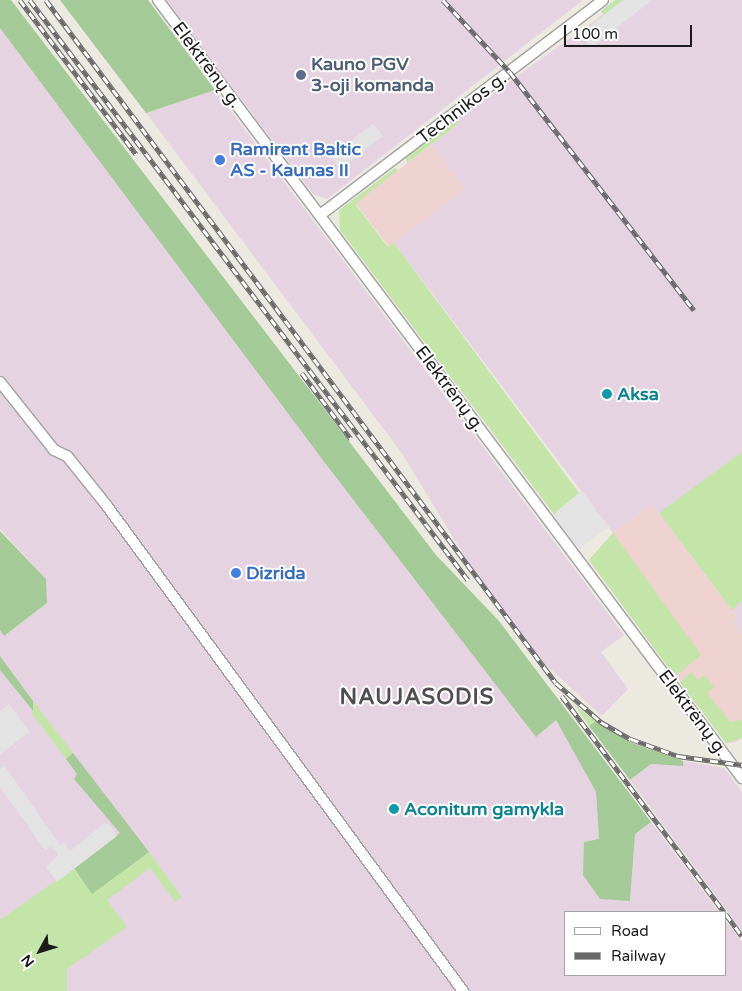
<!DOCTYPE html>
<meta charset="utf-8">
<style>
body{margin:0}
#map{position:relative;width:742px;height:991px;overflow:hidden;background:#ece9e0;font-family:"Varela Round",sans-serif}
div>[style]{position:absolute}
.commercial>*{inset:0;background:#edd2d0}
.industrial>*{inset:0;background:#e5d3e1}
.grass>*{inset:0;background:#c3e5a8}
.forest>*{inset:0;background:#a3ca97}
.parking>*{inset:0;background:#e3e3e3}
.roads{filter:drop-shadow(1px 0 #a2a2a2) drop-shadow(-1px 0 #a2a2a2) drop-shadow(0 1px #a2a2a2) drop-shadow(0 -1px #a2a2a2)}
.minor>*{height:10px;margin:-5px;padding:0 5px;transform-origin:5px;border-radius:5px;background:#fff}
.rail>*{height:4.5px;margin-top:-2.25px;transform-origin:0;background:repeating-linear-gradient(90deg,#fff 0 8px,#696969 0 16px);box-sizing:border-box;border-block:1px solid #696969}
.dots>*{width:14px;height:14px;translate:-50% -50%;box-sizing:border-box;border:2px solid #fff;border-radius:50%}
span{translate:-50% -50%;white-space:nowrap;text-align:center;line-height:1.15;-webkit-text-stroke:4px #fff;paint-order:stroke}
.street-label{font-size:18px;color:#1b1b1b}
.service-label{font-size:18px;color:#4e5e75;font-weight:700}
.left{translate:0 -50%;text-align:left}
.shop-label{font-size:18px;color:#366cbe;font-weight:700}
.culture-label{font-size:18px;color:#0d838f;font-weight:700}
.district-label{font-size:22px;color:#4e4e4e;font-weight:700;letter-spacing:1px}
.legend{position:absolute;left:564px;top:911px;width:162px;height:65px;box-sizing:border-box;background:#fff;border:1px solid #a4a4a4;margin:0;padding:6px 9px;list-style:none;font-size:15px;color:#1b1b1b}
.legend li{display:flex;align-items:center;gap:10px;height:25px}
.legend b{width:25px;border:1px solid #a4a4a4}
.north{position:absolute;left:15px;top:926px;width:50px;height:50px;-webkit-text-stroke:4px #fff;paint-order:stroke;rotate:231deg;font-size:14px;font-weight:700;line-height:20px;text-align:center;color:#1b1b1b}
.north::after{content:'';display:block;margin:auto;width:18px;height:22px;background:#1b1b1b;clip-path:polygon(50% 0,100% 100%,50% 72%,0 100%)}
.scale{position:absolute;left:564px;top:25px;width:128px;height:22px;box-sizing:border-box;border:2px solid #1b1b1b;border-top:0;padding-left:6px;font-size:15px;line-height:18px;white-space:nowrap;color:#1b1b1b;-webkit-text-stroke:4px #fff;paint-order:stroke}
</style>
<div id="map">
<div class="commercial">
<div style="clip-path:polygon(431px 145px,465px 189px,389px 247px,355px 203px)"></div>
<div style="clip-path:polygon(651px 504px,738px 618px,733px 622px,742px 634px,742px 738px,736px 742px,726px 743px,589px 560px,613px 533px)"></div>
</div>
<div class="industrial">
<div style="clip-path:polygon(166px 0,583px 0,327px 199px,313px 194px)"></div>
<div style="clip-path:polygon(623px 0,742px 0,742px 634px,733px 622px,738px 618px,651px 504px,613px 533px,394px 243px,465px 189px,431px 145px,458px 124px,456px 120px)"></div>
<div style="clip-path:polygon(0 28px,325px 463px,536px 736px,556px 720px,596px 792px,599px 839px,630px 901px,635px 834px,651px 822px,719px 912px,566px 912px,566px 975px,726px 975px,726px 921px,742px 942px,742px 991px,0 991px,0 670px,32px 710px,33px 701px,0 656px,0 630px,4px 636px,47px 603px,46px 579px,0 529px)"></div>
<div style="clip-path:polygon(215px 90px,624px 635px,601px 652px,628px 689px,602px 716px,535px 655px,475px 573px,401px 452px,146px 113px)"></div>
<div style="clip-path:polygon(683px 761px,724px 768px,742px 792px,742px 931px,630px 780px,651px 764px,683px 766px)"></div>
</div>
<div class="grass">
<div style="clip-path:polygon(615px 0,623px 0,604px 15px,601px 11px)"></div>
<div style="clip-path:polygon(456px 120px,458px 124px,407px 163px,406px 157px)"></div>
<div style="clip-path:polygon(395px 168px,398px 170px,355px 204px,388px 247px,394px 243px,579px 493px,554px 514px,340px 230px,339px 210px)"></div>
<div style="clip-path:polygon(742px 452px,742px 601px,732px 610px,659px 513px)"></div>
<div style="clip-path:polygon(613px 533px,701px 655px,680px 672px,673px 674px,589px 560px)"></div>
<div style="clip-path:polygon(691px 672px,698px 680px,704px 675px,714px 687px,707px 693px,730px 722px,742px 720px,742px 738px,726px 743px,680px 683px)"></div>
<div style="clip-path:polygon(33px 701px,73px 753px,66px 759px,32px 714px)"></div>
<div style="clip-path:polygon(574px 704px,576px 706px,596px 721px,589px 726px)"></div>
<div style="clip-path:polygon(149px 852px,182px 897px,175px 902px,150px 868px,107px 900px,127px 927px,67px 969px,67px 991px,0 991px,0 920px,74px 868px,92px 893px)"></div>
</div>
<div class="forest">
<div style="clip-path:polygon(0 0,11px 0,436px 555px,499px 621px,651px 822px,635px 834px,630px 901px,600px 899px,583px 875px,584px 842px,599px 839px,596px 792px,556px 720px,536px 737px,325px 463px,0 28px)"></div>
<div style="clip-path:polygon(60px 0,148px 0,215px 90px,146px 113px)"></div>
<div style="clip-path:polygon(0 531px,46px 579px,47px 603px,4px 636px,0 630px)"></div>
<div style="clip-path:polygon(0 656px,33px 701px,33px 711px,0 670px)"></div>
<div style="clip-path:polygon(596px 721px,629px 742px,683px 761px,683px 766px,651px 764px,630px 780px,589px 726px)"></div>
<div style="clip-path:polygon(73px 753px,149px 852px,92px 894px,74px 868px,120px 833px,74px 779px,77px 774px,66px 759px)"></div>
</div>
<div class="parking">
<div style="clip-path:polygon(623px 0,652px 0,591px 48px,580px 34px)"></div>
<div style="clip-path:polygon(373px 124px,383px 136px,341px 169px,331px 157px)"></div>
<div style="clip-path:polygon(582px 491px,609px 527px,573px 553px,548px 519px)"></div>
<div style="clip-path:polygon(9px 704px,30px 732px,0 754px,0 711px)"></div>
<div style="clip-path:polygon(4px 765px,60px 845px,64px 842px,70px 851px,104px 824px,109px 824px,117px 836px,57px 882px,46px 867px,58px 855px,52px 846px,45px 850px,0 787px,0 769px)"></div>
</div>
<div class="roads">
<div class="minor">
<div style="left:158px;top:0;width:973px;rotate:53.11deg"></div>
<div style="left:320px;top:215px;width:355px;rotate:-37.2deg"></div>
<div style="left:0;top:382px;width:87px;rotate:51.5deg"></div>
<div style="left:54px;top:450px;width:14px;rotate:25deg"></div>
<div style="left:67px;top:456px;width:64px;rotate:51.3deg"></div>
<div style="left:107px;top:506px;width:602px;rotate:53.72deg"></div>
</div>
</div>
<div class="rail">
<div style="left:20px;top:0;width:193px;rotate:53deg"></div>
<div style="left:30px;top:0;width:727px;rotate:52.94deg"></div>
<div style="left:46px;top:0;width:852px;rotate:53.25deg"></div>
<div style="left:556px;top:683px;width:60px;rotate:40.9deg"></div>
<div style="left:601px;top:722px;width:34px;rotate:30deg"></div>
<div style="left:631px;top:739px;width:50px;rotate:19.9deg"></div>
<div style="left:678px;top:756px;width:65px;rotate:8deg"></div>
<div style="left:443px;top:0;width:98px;rotate:47.1deg"></div>
<div style="left:510px;top:72px;width:301px;rotate:52.3deg"></div>
<div style="left:302px;top:373px;width:82px;rotate:53.4deg"></div>
<div style="left:562px;top:696px;width:270px;rotate:53.1deg"></div>
<div style="left:726px;top:914px;width:27px;rotate:54deg"></div>
</div>
<div class="dots">
<div style="left:301px;top:75px;background:#5c6f8a"></div>
<div style="left:220px;top:160px;background:#3f7fe0"></div>
<div style="left:607px;top:394px;background:#0f9aa8"></div>
<div style="left:236px;top:573px;background:#3f7fe0"></div>
<div style="left:394px;top:809px;background:#0f9aa8"></div>
</div>
<div class="street-label">
<span style="left:207px;top:65px;rotate:53deg">Elektrėnų g.</span>
<span style="left:462px;top:108px;rotate:-37deg">Technikos g.</span>
<span style="left:450px;top:389px;rotate:53deg">Elektrėnų g.</span>
<span style="left:693px;top:713px;rotate:53deg">Elektrėnų g.</span>
</div>
<div class="service-label">
<span class="left" style="left:311px;top:75px">Kauno PGV<br>3-oji komanda</span>
</div>
<div class="shop-label">
<span class="left" style="left:230px;top:160px">Ramirent Baltic<br>AS - Kaunas II</span>
<span class="left" style="left:246px;top:573px">Dizrida</span>
</div>
<div class="culture-label">
<span class="left" style="left:617px;top:394px">Aksa</span>
<span class="left" style="left:404px;top:809px">Aconitum gamykla</span>
</div>
<div class="district-label">
<span style="left:417px;top:698px">NAUJASODIS</span>
</div>
<ul class="legend">
<li><b style="height:6px;background:#fff"></b>Road</li>
<li><b style="height:6px;background:#696969"></b>Railway</li>
</ul>
<div class="north">N</div>
<div class="scale">100 m</div>
</div>
